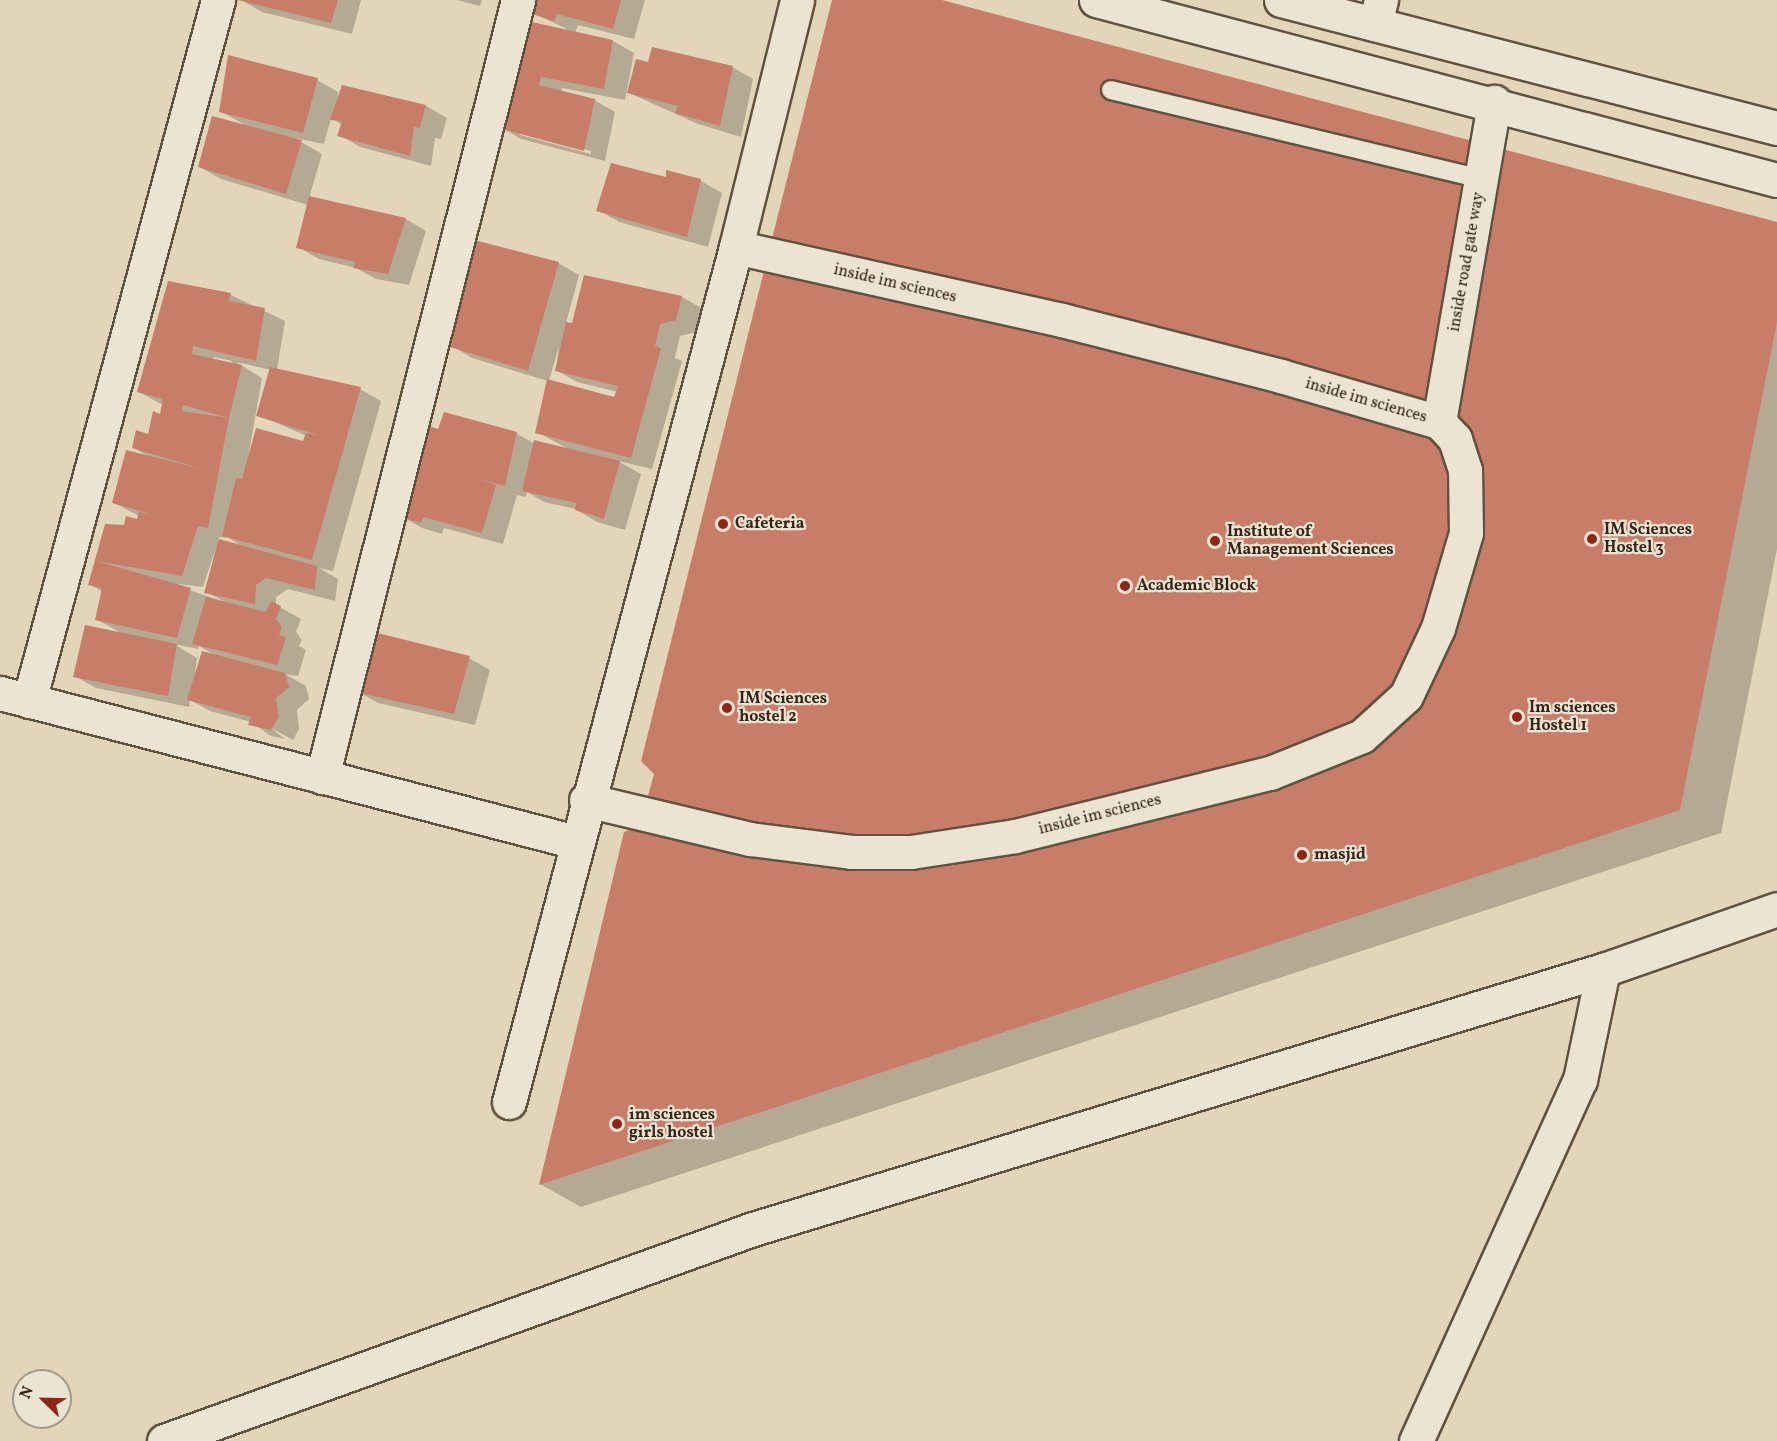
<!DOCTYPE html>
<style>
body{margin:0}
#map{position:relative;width:1777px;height:1441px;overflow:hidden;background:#e2d5b9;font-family:Vollkorn,serif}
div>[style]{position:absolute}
.shadow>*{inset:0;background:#0003}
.building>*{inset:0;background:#c87d69}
.roads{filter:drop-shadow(2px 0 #605240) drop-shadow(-2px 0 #605240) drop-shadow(0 2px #605240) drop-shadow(0 -2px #605240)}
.lane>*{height:18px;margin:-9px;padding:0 9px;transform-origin:9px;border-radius:9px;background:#ece4d2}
.street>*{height:33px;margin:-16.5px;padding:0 16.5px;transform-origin:16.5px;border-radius:16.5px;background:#ece4d2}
.secondary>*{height:33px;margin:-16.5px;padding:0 16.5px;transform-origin:16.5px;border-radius:16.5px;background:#ece4d2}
.dots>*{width:16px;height:16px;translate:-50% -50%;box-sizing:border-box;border:3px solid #ece4d2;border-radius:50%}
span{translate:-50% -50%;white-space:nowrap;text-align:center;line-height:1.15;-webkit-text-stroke:4.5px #ece4d2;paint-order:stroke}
.street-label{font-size:16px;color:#352617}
.poi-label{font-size:16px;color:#352617;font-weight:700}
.left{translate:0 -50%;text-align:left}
.north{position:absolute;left:12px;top:1369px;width:60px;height:60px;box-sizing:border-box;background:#ece4d2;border:2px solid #a39887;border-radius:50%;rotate:293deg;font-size:16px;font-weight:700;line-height:24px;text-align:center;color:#352617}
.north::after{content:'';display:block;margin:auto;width:21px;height:27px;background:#8f2418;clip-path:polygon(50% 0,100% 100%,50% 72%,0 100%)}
</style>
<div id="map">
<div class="shadow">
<div style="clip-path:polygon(241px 0,361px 0,352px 34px,262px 12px)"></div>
<div style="clip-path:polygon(457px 0,482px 0,480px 6px)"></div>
<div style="clip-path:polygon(evenodd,530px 0,645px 0,634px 39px,578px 25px,575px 33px,613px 41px,634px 53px,625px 100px,562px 88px,561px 92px,594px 100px,615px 112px,605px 161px,521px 139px,500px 127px,567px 29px,528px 11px,530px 0,520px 132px,591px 151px,591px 154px,520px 135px,520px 132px)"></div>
<div style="clip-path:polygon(833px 0,936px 0,1777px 223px,1777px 549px,1721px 833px,581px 1207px,540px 1184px,655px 774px)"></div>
<div style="clip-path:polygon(649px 64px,732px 67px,753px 79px,741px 137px,698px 124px,629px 93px)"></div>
<div style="clip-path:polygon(317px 80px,338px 92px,337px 105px,343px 87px,426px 106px,447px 118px,441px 139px,435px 138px,431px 166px,360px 147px,339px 135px,342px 125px,331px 118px,324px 144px,256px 130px,301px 142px,322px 154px,309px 198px,406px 219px,426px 231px,409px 285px,376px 279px,356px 268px,319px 259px,298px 247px,308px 205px,221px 179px,200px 167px,247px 126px,220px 111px)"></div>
<div style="clip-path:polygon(668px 172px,701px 181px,722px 193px,708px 247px,619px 222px,598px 210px,668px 179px)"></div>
<div style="clip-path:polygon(evenodd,558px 263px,579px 275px,566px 323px,573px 325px,585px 276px,682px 297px,703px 309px,696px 332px,680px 336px,675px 358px,682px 361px,652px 469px,618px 461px,641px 474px,625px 530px,597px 522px,575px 509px,544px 502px,527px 492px,526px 497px,517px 495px,503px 544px,444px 528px,442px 534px,422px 528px,401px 516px,439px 431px,516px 433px,535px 444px,570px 450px,537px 432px,548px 381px,472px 358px,452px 346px,456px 325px,447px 319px,558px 263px,559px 346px,556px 370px,577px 382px,618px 392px,615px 399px,549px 381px,559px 346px)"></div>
<div style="clip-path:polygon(evenodd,169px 283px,231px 295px,285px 321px,277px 370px,360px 389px,381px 401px,333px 571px,319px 568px,338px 579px,335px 601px,288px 589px,276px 597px,276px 605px,301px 619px,296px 632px,302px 640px,299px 646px,306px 650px,298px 676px,285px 674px,306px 686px,309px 699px,297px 710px,299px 729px,293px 740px,271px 728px,285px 739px,271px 736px,251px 722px,210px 711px,190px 700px,189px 707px,96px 688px,75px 676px,121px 633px,96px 619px,103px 592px,89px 584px,107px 526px,125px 526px,138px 521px,139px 516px,114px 503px,149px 457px,133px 447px,149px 436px,161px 417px,163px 405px,139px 392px,169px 283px,214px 357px,232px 361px,231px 364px,213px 360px,214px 357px,169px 283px,236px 362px,271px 370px,258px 415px,307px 436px,304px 443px,246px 470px,262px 378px,236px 362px,169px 283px,219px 537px,229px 538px,244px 548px,218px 541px,219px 537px,169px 283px,215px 550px,206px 592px,225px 602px,168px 583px,203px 587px,215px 550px,169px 283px,174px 644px,198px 649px,199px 646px,213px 654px,195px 673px,197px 658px,174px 644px)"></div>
<div style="clip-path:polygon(469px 658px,490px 670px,475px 725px,378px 703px,357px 691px)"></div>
</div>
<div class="building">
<div style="clip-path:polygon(238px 0,338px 0,331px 23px)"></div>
<div style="clip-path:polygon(529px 0,621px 0,613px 29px,557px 14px,554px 21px,526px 12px)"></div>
<div style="clip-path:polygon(832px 0,942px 0,1777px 222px,1777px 322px,1680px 810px,539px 1185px,624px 832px,640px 825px,654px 774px,641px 761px)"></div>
<div style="clip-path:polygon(523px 20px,613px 40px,604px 89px,541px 77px,539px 85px,595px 99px,584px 151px,498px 128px)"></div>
<div style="clip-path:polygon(652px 47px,733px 66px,720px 126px,675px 113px,678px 106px,627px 93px,636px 59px,648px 62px)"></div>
<div style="clip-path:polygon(228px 55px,318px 78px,303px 133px,219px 112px)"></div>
<div style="clip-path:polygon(342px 85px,426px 105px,420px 128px,414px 127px,410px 156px,337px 136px,342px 121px,330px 120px)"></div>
<div style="clip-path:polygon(212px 116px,302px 140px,286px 194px,198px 167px)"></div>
<div style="clip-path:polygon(611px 163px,666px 177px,666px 170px,701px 179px,687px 237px,596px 211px)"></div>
<div style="clip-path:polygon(309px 196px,406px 218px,388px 274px,353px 268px,355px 262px,296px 248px)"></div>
<div style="clip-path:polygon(474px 240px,559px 262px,528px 371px,450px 347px,456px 321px,445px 320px)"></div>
<div style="clip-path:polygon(584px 275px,682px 296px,676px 320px,660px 324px,655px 346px,661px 348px,631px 458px,535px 433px,547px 379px,614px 397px,618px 386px,555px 371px,566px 322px,572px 323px)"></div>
<div style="clip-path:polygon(168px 281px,231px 293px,229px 301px,265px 308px,256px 361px,193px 346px,192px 354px,242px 365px,229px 418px,183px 405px,182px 411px,229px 418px,208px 528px,198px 526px,182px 576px,96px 561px,191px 588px,177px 638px,95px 620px,102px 588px,88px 585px,105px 524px,124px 525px,126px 516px,137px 519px,139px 512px,151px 514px,112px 503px,126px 450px,202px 469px,132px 448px,136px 430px,148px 434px,153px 411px,160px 414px,163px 399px,137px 392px)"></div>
<div style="clip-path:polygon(270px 367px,361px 387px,312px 560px,222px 536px,236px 478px,242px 479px,256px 428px,303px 441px,306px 433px,318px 435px,256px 416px)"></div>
<div style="clip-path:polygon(444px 412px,517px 432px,505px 486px,478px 479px,496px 485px,482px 533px,423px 517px,421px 523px,399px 517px,419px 423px,438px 429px)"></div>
<div style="clip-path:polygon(534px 440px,620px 461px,604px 519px,575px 510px,576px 503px,522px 491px)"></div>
<div style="clip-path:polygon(219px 539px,317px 566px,315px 590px,266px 578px,256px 585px,255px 604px,204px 593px)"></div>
<div style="clip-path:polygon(206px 597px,266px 612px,271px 601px,281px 606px,276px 619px,282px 627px,279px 635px,286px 637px,277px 665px,192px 644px)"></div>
<div style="clip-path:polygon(85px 625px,177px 644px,168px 696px,73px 677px)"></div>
<div style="clip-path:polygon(370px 631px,470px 656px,454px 714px,355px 692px)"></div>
<div style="clip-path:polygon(202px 651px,285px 673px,289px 687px,276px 698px,279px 717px,271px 730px,248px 725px,251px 717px,187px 700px)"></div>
</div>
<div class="roads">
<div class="lane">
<div style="left:1111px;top:90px;width:382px;rotate:13.5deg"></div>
</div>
<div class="street">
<div style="left:1375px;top:24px;width:25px;rotate:-76deg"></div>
<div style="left:1439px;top:422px;width:325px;rotate:-80.2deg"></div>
<div style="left:0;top:693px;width:595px;rotate:14.5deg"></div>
<div style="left:29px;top:701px;width:726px;rotate:-74.91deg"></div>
<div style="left:322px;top:777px;width:801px;rotate:-75.84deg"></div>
<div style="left:586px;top:800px;width:169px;rotate:13.4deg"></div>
<div style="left:750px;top:839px;width:102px;rotate:7.3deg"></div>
<div style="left:851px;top:852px;width:60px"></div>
<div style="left:911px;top:852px;width:105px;rotate:-8.7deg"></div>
<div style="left:1015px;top:836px;width:263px;rotate:-13.9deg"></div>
<div style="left:1270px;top:773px;width:99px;rotate:-21.9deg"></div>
<div style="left:1362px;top:736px;width:59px;rotate:-42.3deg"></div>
<div style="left:1406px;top:696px;width:75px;rotate:-64.8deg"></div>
<div style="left:1438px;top:628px;width:99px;rotate:-73.6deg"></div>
<div style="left:1466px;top:533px;width:63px;rotate:-90.9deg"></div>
<div style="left:1465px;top:470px;width:33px;rotate:-108deg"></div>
<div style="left:1455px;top:439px;width:23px;rotate:-133deg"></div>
<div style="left:1439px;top:422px;width:165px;rotate:-163.8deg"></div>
<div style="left:1281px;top:376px;width:226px;rotate:-165.7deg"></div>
<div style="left:1062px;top:320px;width:334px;rotate:-167.4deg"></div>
<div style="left:509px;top:1102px;width:885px;rotate:-75.13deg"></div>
<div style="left:736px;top:247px;width:254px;rotate:-76.1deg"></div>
<div style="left:1416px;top:1441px;width:397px;rotate:-65.6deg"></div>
<div style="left:1580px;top:1080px;width:112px;rotate:-78.2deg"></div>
</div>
<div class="secondary">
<div style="left:1096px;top:0;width:704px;rotate:14.81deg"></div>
<div style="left:1281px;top:0;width:512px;rotate:14.47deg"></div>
<div style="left:164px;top:1441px;width:626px;rotate:-19.8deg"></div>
<div style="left:753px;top:1229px;width:889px;rotate:-16.95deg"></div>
<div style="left:1603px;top:970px;width:184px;rotate:-19.3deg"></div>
</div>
</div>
<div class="dots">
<div style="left:723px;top:524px;background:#8f2418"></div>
<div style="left:1592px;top:539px;background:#8f2418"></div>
<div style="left:1215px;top:541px;background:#8f2418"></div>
<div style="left:1125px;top:586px;background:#8f2418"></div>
<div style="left:727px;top:708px;background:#8f2418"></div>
<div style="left:1517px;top:717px;background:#8f2418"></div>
<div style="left:1302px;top:855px;background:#8f2418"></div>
<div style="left:617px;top:1124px;background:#8f2418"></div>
</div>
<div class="street-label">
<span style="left:1467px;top:262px;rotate:-80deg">inside road gate way</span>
<span style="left:895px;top:284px;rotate:13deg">inside im sciences</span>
<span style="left:1366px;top:401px;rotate:16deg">inside im sciences</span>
<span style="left:1100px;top:815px;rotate:-14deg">inside im sciences</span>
</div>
<div class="poi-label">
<span class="left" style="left:735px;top:524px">Cafeteria</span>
<span class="left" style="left:1604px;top:539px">IM Sciences<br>Hostel 3</span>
<span class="left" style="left:1227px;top:541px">Institute of<br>Management Sciences</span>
<span class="left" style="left:1137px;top:586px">Academic Block</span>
<span class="left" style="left:739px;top:708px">IM Sciences<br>hostel 2</span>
<span class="left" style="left:1529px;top:717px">Im sciences<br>Hostel 1</span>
<span class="left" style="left:1314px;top:855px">masjid</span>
<span class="left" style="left:629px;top:1124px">im sciences<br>girls hostel</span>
</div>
<div class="north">N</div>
</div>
